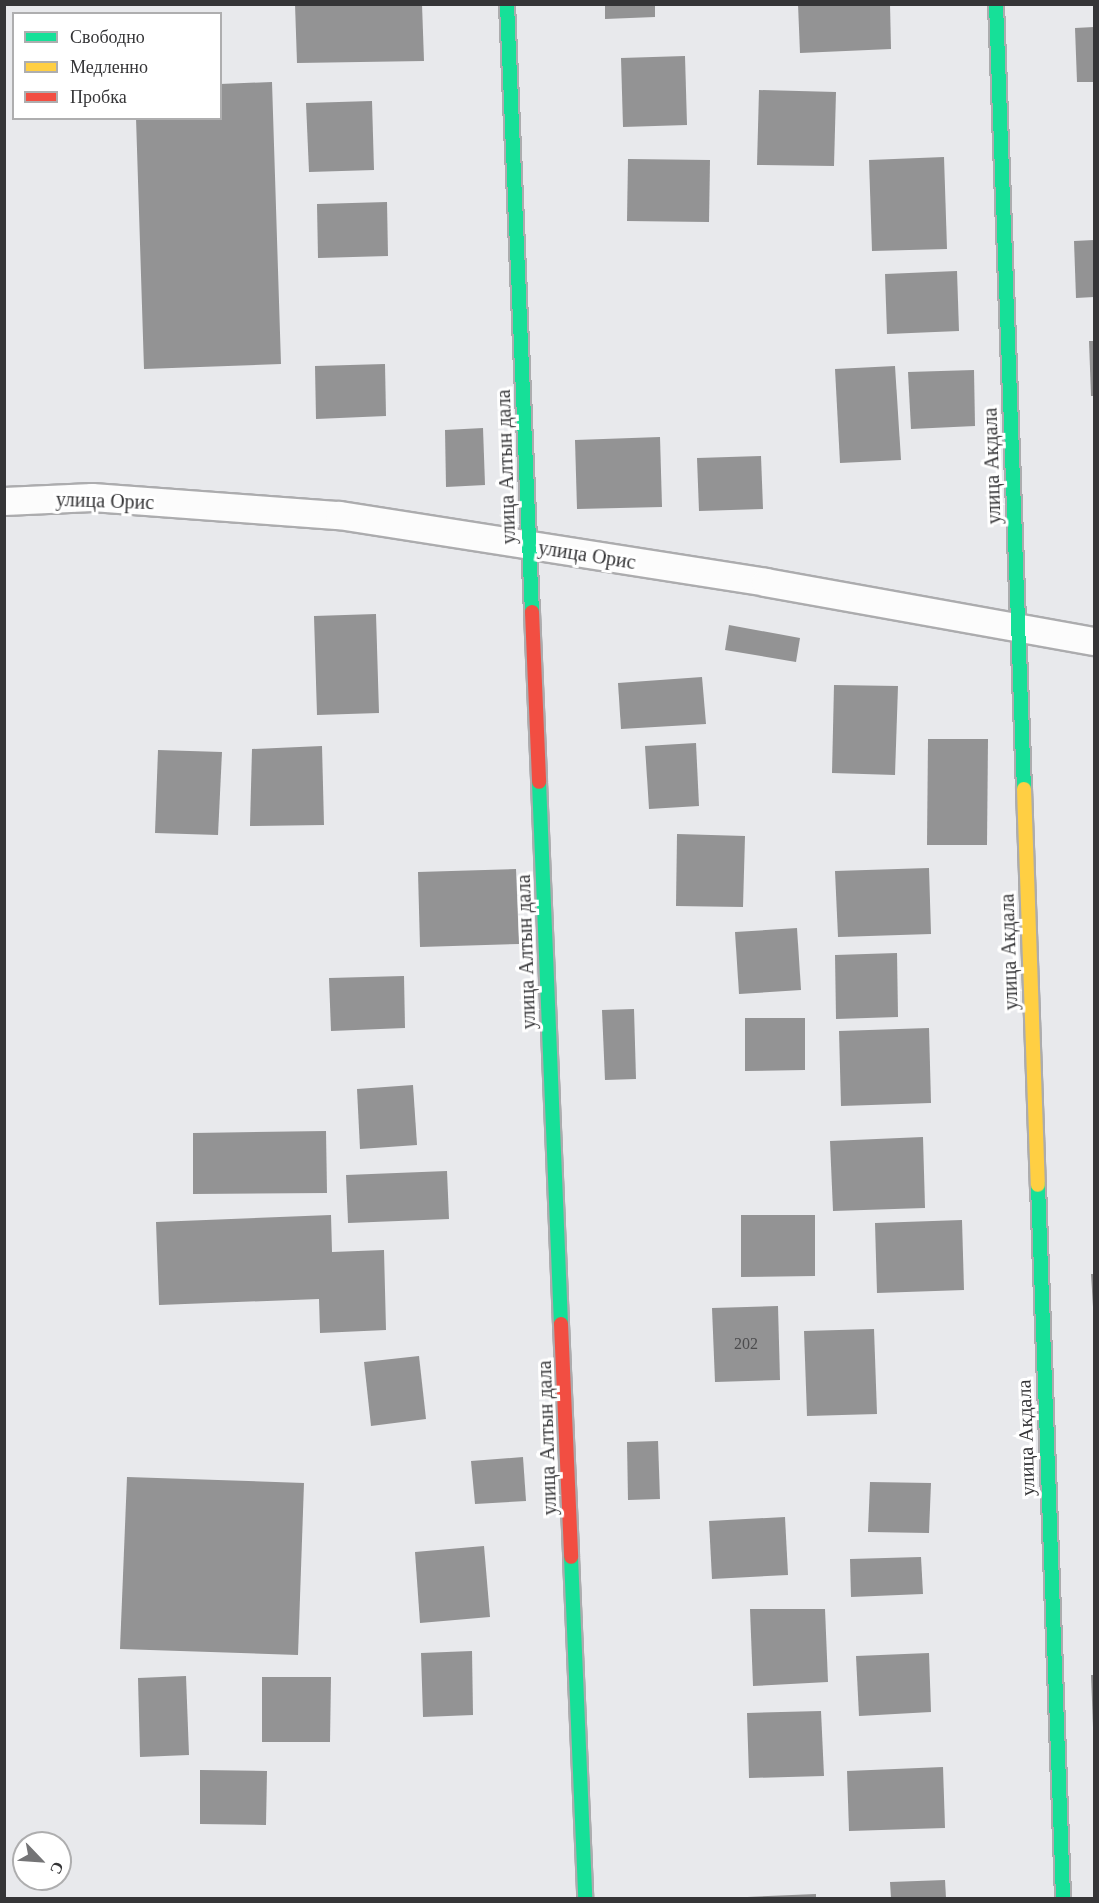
<!DOCTYPE html>
<meta charset="utf-8">
<style>
body{margin:0}
#map{position:relative;width:1099px;height:1903px;overflow:hidden;background:#e8e9ec;font-family:"Times New Roman",serif}
div>[style]{position:absolute}
.building>*{inset:0;background:#939394}
.roads{filter:drop-shadow(2px 0 #acacae) drop-shadow(-2px 0 #acacae) drop-shadow(0 2px #acacae) drop-shadow(0 -2px #acacae)}
.street>*{height:27px;margin:-13.5px;padding:0 13.5px;transform-origin:13.5px;border-radius:13.5px;background:#fcfcfc}
.fast>*{height:14px;margin:-7px;padding:0 7px;transform-origin:7px;border-radius:7px;background:#16e098}
.slow>*{height:14px;margin:-7px;padding:0 7px;transform-origin:7px;border-radius:7px;background:#ffcf43}
.jam>*{height:14px;margin:-7px;padding:0 7px;transform-origin:7px;border-radius:7px;background:#f24e42}
span{translate:-50% -50%;white-space:nowrap;text-align:center;line-height:1.15;-webkit-text-stroke:6px #fff;paint-order:stroke}
.number-label{font-size:16px;color:#4c4c4e}
.number-label span{-webkit-text-stroke-width:0}
.street-label{font-size:20px;color:#353537}
.frame{position:absolute;inset:0;border:6px solid #353537;pointer-events:none}
.legend{position:absolute;left:12px;top:12px;width:210px;height:108px;box-sizing:border-box;background:#fff;border:2px solid #aeaeaf;margin:0;padding:8px 10px;list-style:none;font-size:18px;color:#353537}
.legend li{display:flex;align-items:center;gap:12px;height:30px}
.legend b{width:30px;border:2px solid #aeaeaf}
.north{position:absolute;left:12px;top:1831px;width:60px;height:60px;box-sizing:border-box;background:#fff;border:2px solid #aeaeaf;border-radius:50%;rotate:115deg;font-size:16px;font-weight:700;line-height:24px;text-align:center;color:#353537}
.north::after{content:'';display:block;margin:auto;width:21px;height:27px;background:#747476;clip-path:polygon(50% 0,100% 100%,50% 72%,0 100%)}
</style>
<div id="map">
<div class="building">
<div style="clip-path:polygon(295px 4px,422px 4px,424px 61px,297px 63px)"></div>
<div style="clip-path:polygon(605px 4px,655px 4px,655px 17px,605px 19px)"></div>
<div style="clip-path:polygon(798px 4px,890px 4px,891px 49px,800px 53px)"></div>
<div style="clip-path:polygon(1094px 27px,1094px 82px,1077px 82px,1075px 28px)"></div>
<div style="clip-path:polygon(685px 56px,687px 125px,623px 127px,621px 58px)"></div>
<div style="clip-path:polygon(272px 82px,281px 364px,144px 369px,136px 118px,220px 118px,220px 84px)"></div>
<div style="clip-path:polygon(759px 90px,836px 92px,834px 166px,757px 165px)"></div>
<div style="clip-path:polygon(372px 101px,374px 170px,309px 172px,306px 103px)"></div>
<div style="clip-path:polygon(944px 157px,947px 249px,872px 251px,869px 160px)"></div>
<div style="clip-path:polygon(628px 159px,710px 160px,709px 222px,627px 221px)"></div>
<div style="clip-path:polygon(387px 202px,388px 256px,318px 258px,317px 204px)"></div>
<div style="clip-path:polygon(1094px 240px,1094px 297px,1076px 298px,1074px 241px)"></div>
<div style="clip-path:polygon(957px 271px,959px 331px,887px 334px,885px 274px)"></div>
<div style="clip-path:polygon(1089px 341px,1094px 341px,1094px 396px,1091px 396px)"></div>
<div style="clip-path:polygon(385px 364px,386px 416px,316px 419px,315px 366px)"></div>
<div style="clip-path:polygon(895px 366px,901px 460px,840px 463px,835px 369px)"></div>
<div style="clip-path:polygon(974px 370px,975px 426px,911px 429px,908px 372px)"></div>
<div style="clip-path:polygon(483px 428px,485px 485px,446px 487px,445px 430px)"></div>
<div style="clip-path:polygon(660px 437px,662px 507px,577px 509px,575px 440px)"></div>
<div style="clip-path:polygon(761px 456px,763px 509px,699px 511px,697px 458px)"></div>
<div style="clip-path:polygon(376px 614px,379px 713px,317px 715px,314px 616px)"></div>
<div style="clip-path:polygon(729px 625px,800px 638px,796px 662px,725px 650px)"></div>
<div style="clip-path:polygon(702px 677px,706px 724px,621px 729px,618px 683px)"></div>
<div style="clip-path:polygon(834px 685px,898px 686px,895px 775px,832px 773px)"></div>
<div style="clip-path:polygon(928px 739px,988px 739px,987px 845px,927px 845px)"></div>
<div style="clip-path:polygon(696px 743px,699px 806px,649px 809px,645px 746px)"></div>
<div style="clip-path:polygon(322px 746px,324px 825px,250px 826px,252px 749px)"></div>
<div style="clip-path:polygon(158px 750px,222px 752px,218px 835px,155px 833px)"></div>
<div style="clip-path:polygon(677px 834px,745px 836px,743px 907px,676px 906px)"></div>
<div style="clip-path:polygon(929px 868px,931px 934px,838px 937px,835px 871px)"></div>
<div style="clip-path:polygon(516px 869px,519px 944px,420px 947px,418px 872px)"></div>
<div style="clip-path:polygon(797px 928px,801px 990px,739px 994px,735px 932px)"></div>
<div style="clip-path:polygon(897px 953px,898px 1017px,836px 1019px,835px 955px)"></div>
<div style="clip-path:polygon(404px 976px,405px 1028px,331px 1031px,329px 978px)"></div>
<div style="clip-path:polygon(634px 1009px,636px 1079px,605px 1080px,602px 1010px)"></div>
<div style="clip-path:polygon(745px 1018px,805px 1018px,805px 1070px,745px 1071px)"></div>
<div style="clip-path:polygon(929px 1028px,931px 1103px,841px 1106px,839px 1031px)"></div>
<div style="clip-path:polygon(413px 1085px,417px 1145px,360px 1149px,357px 1089px)"></div>
<div style="clip-path:polygon(326px 1131px,327px 1193px,193px 1194px,193px 1133px)"></div>
<div style="clip-path:polygon(923px 1137px,925px 1208px,833px 1211px,830px 1141px)"></div>
<div style="clip-path:polygon(447px 1171px,449px 1219px,348px 1223px,346px 1175px)"></div>
<div style="clip-path:polygon(331px 1215px,332px 1252px,384px 1250px,386px 1330px,320px 1333px,319px 1299px,159px 1305px,156px 1222px)"></div>
<div style="clip-path:polygon(741px 1215px,815px 1215px,815px 1276px,741px 1277px)"></div>
<div style="clip-path:polygon(962px 1220px,964px 1290px,877px 1293px,875px 1223px)"></div>
<div style="clip-path:polygon(1091px 1274px,1094px 1274px,1094px 1307px,1093px 1307px)"></div>
<div style="clip-path:polygon(778px 1306px,780px 1380px,715px 1382px,712px 1308px)"></div>
<div style="clip-path:polygon(874px 1329px,877px 1414px,807px 1416px,804px 1331px)"></div>
<div style="clip-path:polygon(419px 1356px,426px 1419px,371px 1426px,364px 1362px)"></div>
<div style="clip-path:polygon(658px 1441px,660px 1499px,628px 1500px,627px 1442px)"></div>
<div style="clip-path:polygon(523px 1457px,526px 1501px,475px 1504px,471px 1461px)"></div>
<div style="clip-path:polygon(127px 1477px,304px 1483px,298px 1655px,120px 1649px)"></div>
<div style="clip-path:polygon(870px 1482px,931px 1483px,929px 1533px,868px 1532px)"></div>
<div style="clip-path:polygon(785px 1517px,788px 1575px,712px 1579px,709px 1521px)"></div>
<div style="clip-path:polygon(484px 1546px,490px 1617px,420px 1623px,415px 1552px)"></div>
<div style="clip-path:polygon(921px 1557px,923px 1594px,851px 1597px,850px 1559px)"></div>
<div style="clip-path:polygon(750px 1609px,825px 1609px,828px 1682px,753px 1686px)"></div>
<div style="clip-path:polygon(472px 1651px,473px 1715px,423px 1717px,421px 1653px)"></div>
<div style="clip-path:polygon(929px 1653px,931px 1712px,859px 1716px,856px 1656px)"></div>
<div style="clip-path:polygon(1091px 1675px,1094px 1675px,1094px 1727px,1093px 1727px)"></div>
<div style="clip-path:polygon(186px 1676px,189px 1755px,140px 1757px,138px 1678px)"></div>
<div style="clip-path:polygon(262px 1677px,331px 1677px,330px 1742px,262px 1742px)"></div>
<div style="clip-path:polygon(821px 1711px,824px 1776px,749px 1778px,747px 1713px)"></div>
<div style="clip-path:polygon(943px 1767px,945px 1828px,849px 1831px,847px 1771px)"></div>
<div style="clip-path:polygon(200px 1770px,267px 1771px,266px 1825px,200px 1824px)"></div>
<div style="clip-path:polygon(945px 1880px,946px 1898px,891px 1898px,890px 1882px)"></div>
<div style="clip-path:polygon(816px 1894px,816px 1898px,747px 1898px,747px 1897px)"></div>
</div>
<div class="roads">
<div class="street">
<div style="left:4px;top:501px;width:88px;rotate:-2.6deg"></div>
<div style="left:92px;top:497px;width:248px;rotate:4.2deg"></div>
<div style="left:339px;top:515px;width:431px;rotate:8.9deg"></div>
<div style="left:765px;top:582px;width:334px;rotate:10.2deg"></div>
</div>
<div class="fast">
<div style="left:507px;top:4px;width:609px;rotate:87.65deg"></div>
<div style="left:996px;top:4px;width:785px;rotate:87.96deg"></div>
<div style="left:539px;top:782px;width:542px;rotate:87.68deg"></div>
<div style="left:1038px;top:1185px;width:713px;rotate:87.99deg"></div>
<div style="left:571px;top:1557px;width:341px;rotate:87.6deg"></div>
</div>
<div class="slow">
<div style="left:1024px;top:789px;width:396px;rotate:88deg"></div>
</div>
<div class="jam">
<div style="left:532px;top:612px;width:170px;rotate:87.6deg"></div>
<div style="left:561px;top:1324px;width:233px;rotate:87.5deg"></div>
</div>
</div>
<div class="number-label">
<span style="left:746px;top:1344px">202</span>
</div>
<div class="street-label">
<span style="left:992px;top:466px;rotate:-92deg">улица Акдала</span>
<span style="left:506px;top:467px;rotate:-92deg">улица Алтын дала</span>
<span style="left:105px;top:501px;rotate:2deg">улица Орис</span>
<span style="left:587px;top:555px;rotate:9deg">улица Орис</span>
<span style="left:526px;top:952px;rotate:-92deg">улица Алтын дала</span>
<span style="left:1009px;top:952px;rotate:-92deg">улица Акдала</span>
<span style="left:547px;top:1438px;rotate:-92deg">улица Алтын дала</span>
<span style="left:1026px;top:1438px;rotate:-92deg">улица Акдала</span>
</div>
<div class="frame"></div>
<ul class="legend">
<li><b style="height:8px;background:#16e098"></b>Свободно</li>
<li><b style="height:8px;background:#ffcf43"></b>Медленно</li>
<li><b style="height:8px;background:#f24e42"></b>Пробка</li>
</ul>
<div class="north">С</div>
</div>
